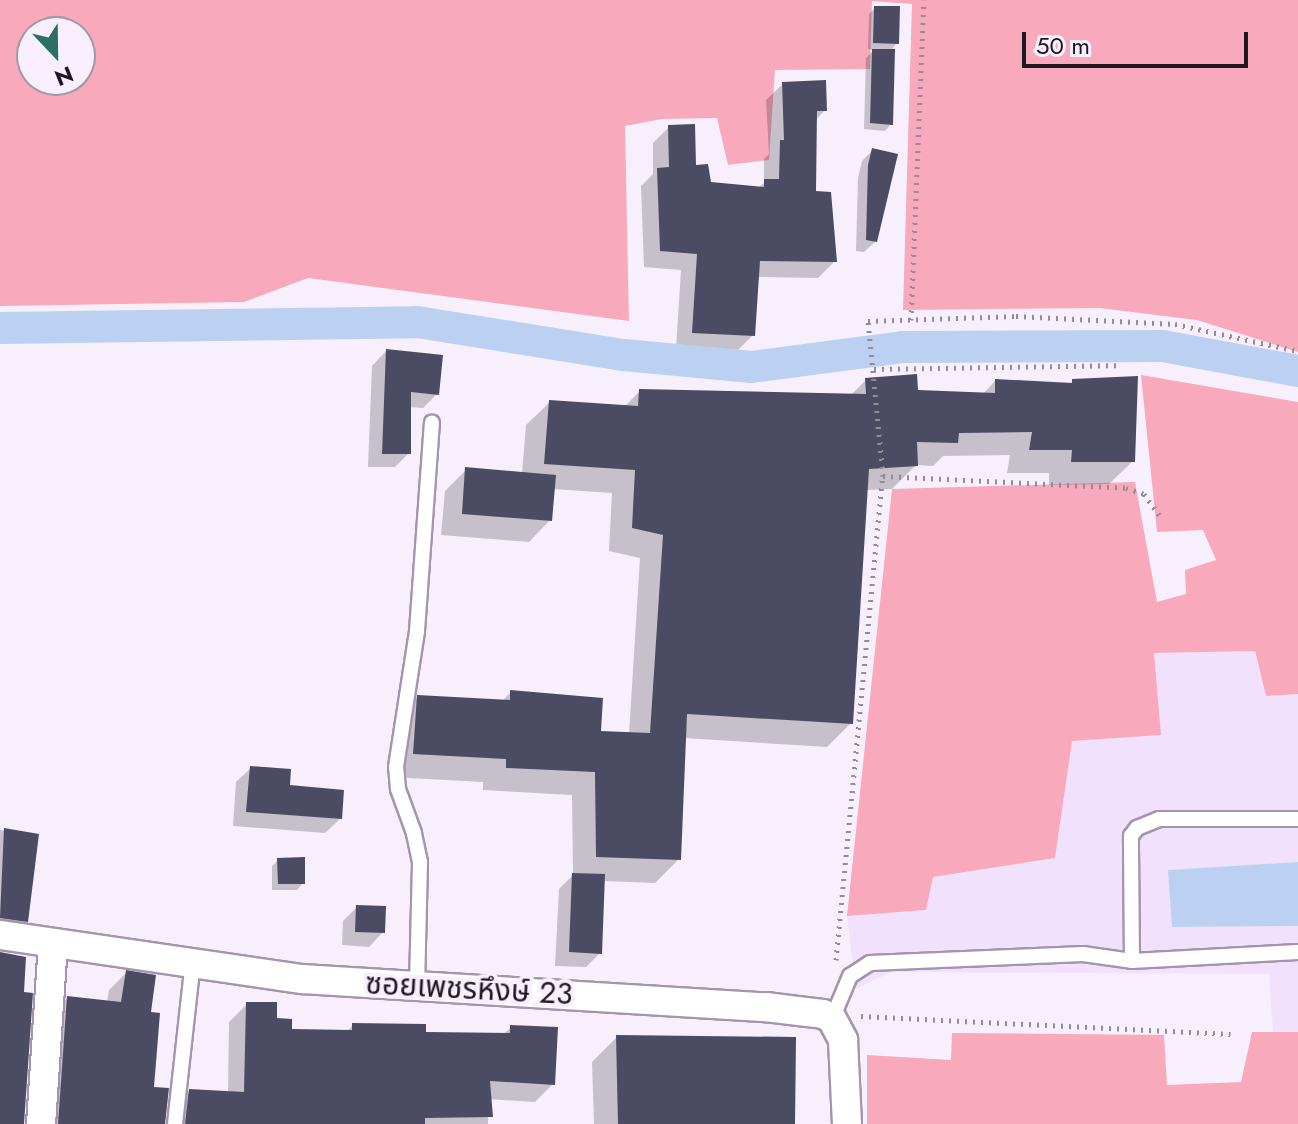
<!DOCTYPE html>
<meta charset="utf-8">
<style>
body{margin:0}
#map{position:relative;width:1298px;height:1124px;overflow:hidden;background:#f7f0fc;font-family:Jost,"Noto Sans Thai",sans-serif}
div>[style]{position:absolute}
.built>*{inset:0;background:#f1e1fd}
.green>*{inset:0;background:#f8a9bb}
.water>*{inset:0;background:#bcd1f1}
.shadow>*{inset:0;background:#0003}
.canal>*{height:32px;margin:-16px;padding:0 16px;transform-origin:16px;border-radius:16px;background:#bcd1f1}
.building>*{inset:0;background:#4b4b64}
.path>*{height:5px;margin-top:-2.5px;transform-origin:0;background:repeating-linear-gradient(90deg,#938c97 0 2px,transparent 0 8px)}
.roads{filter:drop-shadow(2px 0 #a495af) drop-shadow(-2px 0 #a495af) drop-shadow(0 2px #a495af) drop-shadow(0 -2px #a495af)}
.lane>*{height:14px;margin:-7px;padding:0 7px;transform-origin:7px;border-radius:7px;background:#fff}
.street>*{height:28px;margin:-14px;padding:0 14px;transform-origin:14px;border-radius:14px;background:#fff}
span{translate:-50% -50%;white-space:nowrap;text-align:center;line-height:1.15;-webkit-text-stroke:8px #f7f0fc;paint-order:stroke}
.street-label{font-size:30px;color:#1d1721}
.north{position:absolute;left:16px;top:16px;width:80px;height:80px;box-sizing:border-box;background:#f7f0fc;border:2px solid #a099a4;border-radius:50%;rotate:158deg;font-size:22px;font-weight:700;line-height:32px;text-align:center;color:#1d1721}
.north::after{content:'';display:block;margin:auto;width:28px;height:36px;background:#2d7063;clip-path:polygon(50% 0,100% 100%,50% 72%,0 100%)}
.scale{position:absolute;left:1022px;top:32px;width:226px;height:36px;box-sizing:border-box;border:4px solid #1d1721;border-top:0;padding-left:10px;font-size:24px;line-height:28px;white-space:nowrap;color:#1d1721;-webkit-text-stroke:6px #f7f0fc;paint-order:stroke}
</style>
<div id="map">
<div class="built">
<div style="clip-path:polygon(1255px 651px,1266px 696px,1298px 694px,1298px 862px,1169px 870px,1173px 927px,1298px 926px,1298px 1032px,1273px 1032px,1269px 974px,891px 972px,856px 989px,847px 916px,926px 910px,932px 877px,1055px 858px,1072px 741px,1161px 734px,1153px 653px)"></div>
</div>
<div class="green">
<div style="clip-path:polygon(evenodd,0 0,1298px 0,1298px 352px,1197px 320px,1099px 308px,903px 310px,912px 4px,872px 1px,870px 69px,775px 70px,769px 160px,728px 165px,717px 118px,662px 119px,625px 126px,629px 321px,308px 278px,244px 302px,0 306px,0 0,32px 32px,80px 32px,80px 80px,32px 80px,32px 32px)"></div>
<div style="clip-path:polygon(1141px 375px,1298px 402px,1298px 694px,1266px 696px,1255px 651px,1154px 653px,1161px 735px,1072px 741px,1055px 858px,933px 877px,926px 910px,847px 916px,892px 489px,1135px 482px,1157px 602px,1186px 594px,1185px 570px,1216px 560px,1203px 530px,1157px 532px)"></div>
<div style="clip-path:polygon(1252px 1032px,1298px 1032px,1298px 1124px,867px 1124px,867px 1055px,951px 1060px,952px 1033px,1164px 1035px,1167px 1085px,1241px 1082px)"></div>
</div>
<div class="water">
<div style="clip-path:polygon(1298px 862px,1298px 926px,1172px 927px,1168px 870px)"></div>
</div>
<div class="shadow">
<div style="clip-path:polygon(875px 8px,897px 43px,890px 51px,891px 124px,885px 131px,864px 129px,866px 58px,874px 50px,868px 49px,869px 14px)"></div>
<div style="clip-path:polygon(783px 84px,825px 110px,815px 121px,814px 193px,835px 261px,818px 278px,757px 277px,753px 335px,737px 351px,676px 349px,681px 270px,644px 267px,641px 186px,653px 174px,653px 143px,669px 127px,709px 184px,758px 188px,764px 183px,764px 159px,769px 154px,766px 100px)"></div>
<div style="clip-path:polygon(873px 150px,876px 241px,864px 252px,856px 251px,858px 178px,862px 161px)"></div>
<div style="clip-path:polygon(386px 351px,437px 394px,423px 408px,409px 407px,409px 453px,395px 467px,368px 467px,372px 366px)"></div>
<div style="clip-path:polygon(866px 380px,917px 392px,982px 395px,995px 381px,1069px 384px,1073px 381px,1133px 461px,1109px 484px,1049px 485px,1049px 473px,1007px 473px,1010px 455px,943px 456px,933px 466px,916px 465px,892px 489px,866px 490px,851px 723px,827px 747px,684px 738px,679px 859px,655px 883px,603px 881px,600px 953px,586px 967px,555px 966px,559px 889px,573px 875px,572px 795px,483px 790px,483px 782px,390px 777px,394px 721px,418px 697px,501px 702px,511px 692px,599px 733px,629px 734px,640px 558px,609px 551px,612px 493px,553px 489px,550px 520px,529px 542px,441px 535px,445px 491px,466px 470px,522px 474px,526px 425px,550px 402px,624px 407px,640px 391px,850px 396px)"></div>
<div style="clip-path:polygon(251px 768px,340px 819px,325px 833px,233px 826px,236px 782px)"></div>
<div style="clip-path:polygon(0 830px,37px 835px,26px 921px,13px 934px,0 932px)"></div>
<div style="clip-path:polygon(278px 860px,303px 883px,297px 890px,272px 890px,272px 866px)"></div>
<div style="clip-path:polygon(357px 907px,383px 932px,369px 947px,342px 945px,343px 921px)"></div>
<div style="clip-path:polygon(126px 973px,148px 1014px,152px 1089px,163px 1124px,41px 1124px,50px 1016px,67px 998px,107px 1002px,109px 990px)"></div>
<div style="clip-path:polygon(247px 1004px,290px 1031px,346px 1032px,353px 1025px,424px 1034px,503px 1035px,511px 1027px,553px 1084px,535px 1102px,488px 1099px,488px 1124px,170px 1124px,172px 1109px,190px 1091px,228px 1093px,229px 1022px)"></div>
<div style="clip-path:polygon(617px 1037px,793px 1124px,594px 1124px,592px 1062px)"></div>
</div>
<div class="canal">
<div style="left:0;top:328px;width:417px;rotate:-0.8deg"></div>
<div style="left:417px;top:322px;width:210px;rotate:9.1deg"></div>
<div style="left:624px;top:355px;width:128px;rotate:5.4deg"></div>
<div style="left:751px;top:367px;width:153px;rotate:-7.5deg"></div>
<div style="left:903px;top:347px;width:260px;rotate:-0.2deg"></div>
<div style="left:1163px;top:346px;width:137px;rotate:10.5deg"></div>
</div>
<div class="building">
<div style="clip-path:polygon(874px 6px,900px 6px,899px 44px,873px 43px)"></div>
<div style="clip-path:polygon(872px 49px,895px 49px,893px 125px,870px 123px)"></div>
<div style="clip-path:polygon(826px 80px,827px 111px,817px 111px,816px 191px,831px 192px,837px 262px,760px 261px,755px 336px,692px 333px,697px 254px,660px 251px,657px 168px,669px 167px,668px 125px,695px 124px,696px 165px,708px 164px,711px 182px,764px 187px,764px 179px,779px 179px,780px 140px,784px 140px,782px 82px)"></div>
<div style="clip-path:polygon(872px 148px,898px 154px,877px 242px,866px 240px,868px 165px)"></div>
<div style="clip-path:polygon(386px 349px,443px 355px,439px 395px,411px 392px,411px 454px,382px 454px)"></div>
<div style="clip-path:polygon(917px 374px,918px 390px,995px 393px,995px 379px,1072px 383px,1072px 379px,1138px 376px,1135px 462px,1071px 462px,1072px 450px,1029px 450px,1032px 432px,959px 433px,958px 443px,917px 442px,918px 466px,869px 469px,853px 724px,687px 714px,681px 860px,596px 857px,595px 772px,506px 768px,506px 759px,413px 754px,417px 695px,510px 700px,510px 690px,603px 698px,601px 731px,650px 733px,663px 535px,632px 528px,635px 470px,544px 464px,549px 400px,638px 406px,639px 389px,866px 394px,865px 378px)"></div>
<div style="clip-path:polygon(465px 467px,556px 475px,552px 521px,462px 514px)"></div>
<div style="clip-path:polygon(250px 766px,291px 769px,290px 785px,344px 790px,342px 819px,246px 812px)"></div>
<div style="clip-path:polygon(4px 828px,39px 834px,28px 922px,0 918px)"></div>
<div style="clip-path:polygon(305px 857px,305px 884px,278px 884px,277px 858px)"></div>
<div style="clip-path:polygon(572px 873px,605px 874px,602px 954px,569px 952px)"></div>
<div style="clip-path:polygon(356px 905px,386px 906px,385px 933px,355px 932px)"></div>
<div style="clip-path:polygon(0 952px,26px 957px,24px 992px,33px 993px,24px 1124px,0 1124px)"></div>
<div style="clip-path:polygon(126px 970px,156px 975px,151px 1012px,160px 1013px,154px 1087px,169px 1088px,165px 1124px,58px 1124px,67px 996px,121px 1002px)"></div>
<div style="clip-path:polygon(246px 1002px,277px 1002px,277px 1018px,292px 1019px,292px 1029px,352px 1030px,352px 1023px,426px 1024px,426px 1032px,510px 1033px,510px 1025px,558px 1027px,555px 1085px,490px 1081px,493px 1117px,425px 1118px,425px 1124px,185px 1124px,189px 1089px,244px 1092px)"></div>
<div style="clip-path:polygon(616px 1035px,796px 1037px,795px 1124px,618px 1124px)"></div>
</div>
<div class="path">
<div style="left:911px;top:320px;width:320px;rotate:-87.7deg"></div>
<div style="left:874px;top:369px;width:242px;rotate:-0.9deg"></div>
<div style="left:883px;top:476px;width:243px;rotate:2.8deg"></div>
<div style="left:1126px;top:488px;width:19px;rotate:18deg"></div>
<div style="left:1144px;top:494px;width:26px;rotate:54deg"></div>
<div style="left:836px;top:960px;width:486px;rotate:-84.5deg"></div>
<div style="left:883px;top:476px;width:156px;rotate:-95.5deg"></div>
<div style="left:868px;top:321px;width:148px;rotate:-1.9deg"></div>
<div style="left:1016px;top:316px;width:159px;rotate:2.9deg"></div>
<div style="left:1175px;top:324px;width:126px;rotate:12.4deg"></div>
<div style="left:861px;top:1016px;width:370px;rotate:2.8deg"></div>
</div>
<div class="roads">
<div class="lane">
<div style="left:1132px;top:961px;width:125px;rotate:-90.5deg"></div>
<div style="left:1131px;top:836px;width:10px;rotate:-53deg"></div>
<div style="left:1137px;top:828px;width:24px;rotate:-22deg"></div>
<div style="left:1159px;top:819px;width:139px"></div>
<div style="left:417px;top:986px;width:124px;rotate:-88.6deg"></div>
<div style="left:420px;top:862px;width:30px;rotate:-102deg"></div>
<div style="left:414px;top:833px;width:47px;rotate:-110deg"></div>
<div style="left:398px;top:789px;width:22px;rotate:-95deg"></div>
<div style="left:396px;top:767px;width:138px;rotate:-81.2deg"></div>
<div style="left:417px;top:631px;width:209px;rotate:-85.9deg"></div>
<div style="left:832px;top:1019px;width:47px;rotate:-67.3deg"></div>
<div style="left:850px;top:976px;width:24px;rotate:-33deg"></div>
<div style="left:870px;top:963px;width:213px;rotate:-2.4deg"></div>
<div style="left:1083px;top:954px;width:49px;rotate:8.1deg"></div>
<div style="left:1132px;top:961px;width:166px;rotate:-3.1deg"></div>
<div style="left:175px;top:1124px;width:163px;rotate:-83.7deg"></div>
</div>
<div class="street">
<div style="left:0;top:935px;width:305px;rotate:8.3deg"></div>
<div style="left:302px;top:979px;width:465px;rotate:3.5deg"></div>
<div style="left:766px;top:1007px;width:57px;rotate:7deg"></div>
<div style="left:823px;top:1014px;width:10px;rotate:29deg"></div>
<div style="left:832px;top:1019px;width:24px;rotate:62deg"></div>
<div style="left:843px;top:1040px;width:84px;rotate:87.3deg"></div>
<div style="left:41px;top:1124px;width:181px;rotate:-86.2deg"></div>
</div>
</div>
<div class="street-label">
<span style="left:469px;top:989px;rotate:3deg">ซอยเพชรหึงษ์ 23</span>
</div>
<div class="north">N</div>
<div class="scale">50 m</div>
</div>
